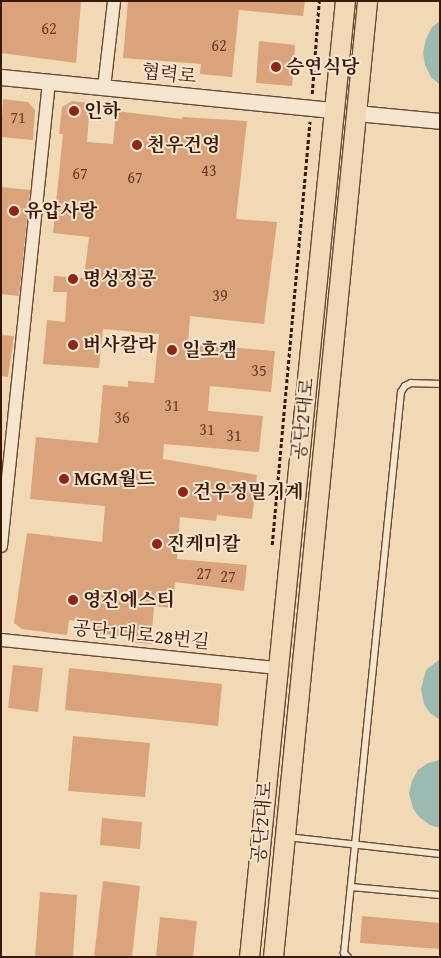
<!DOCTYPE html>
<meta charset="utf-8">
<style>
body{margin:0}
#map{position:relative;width:441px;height:958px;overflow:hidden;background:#f1d9b5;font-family:"Gentium Book Plus","Noto Serif KR",serif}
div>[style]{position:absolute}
.water>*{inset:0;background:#9bbab1}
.building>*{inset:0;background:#dba37c}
.path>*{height:2.5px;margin-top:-1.25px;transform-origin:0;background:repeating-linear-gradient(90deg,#3a1908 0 4px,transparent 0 6.5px)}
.roads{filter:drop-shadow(1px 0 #684933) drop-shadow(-1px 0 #684933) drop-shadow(0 1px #684933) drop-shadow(0 -1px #684933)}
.service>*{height:6px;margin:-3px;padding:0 3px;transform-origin:3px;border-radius:3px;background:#f6e6cf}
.minor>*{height:12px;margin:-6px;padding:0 6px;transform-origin:6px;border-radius:6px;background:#f6e6cf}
.tertiary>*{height:15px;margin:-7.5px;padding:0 7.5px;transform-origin:7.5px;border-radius:7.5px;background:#f6e6cf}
.primary>*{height:19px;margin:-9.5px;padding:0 9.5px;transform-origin:9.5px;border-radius:9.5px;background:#f1d9b5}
.dots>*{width:14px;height:14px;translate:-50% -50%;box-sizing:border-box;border:2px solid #f6e6cf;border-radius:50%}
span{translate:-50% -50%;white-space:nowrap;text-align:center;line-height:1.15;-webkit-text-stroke:4px #f6e6cf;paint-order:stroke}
.number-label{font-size:16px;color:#623c25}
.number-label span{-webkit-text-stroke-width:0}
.poi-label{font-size:19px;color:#3a1908;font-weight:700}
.left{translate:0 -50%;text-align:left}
.street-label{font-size:19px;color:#3a1908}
.frame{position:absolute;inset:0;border:2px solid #3a1908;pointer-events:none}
</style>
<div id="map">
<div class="water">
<div style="clip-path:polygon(440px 21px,440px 85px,431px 77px,425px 65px,423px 52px,426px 39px,432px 27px)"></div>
<div style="clip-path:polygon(440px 659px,440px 720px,430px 713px,424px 704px,421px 689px,426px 670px)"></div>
<div style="clip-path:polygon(440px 760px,440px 828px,430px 825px,419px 817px,413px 808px,409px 793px,412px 781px,418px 770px,428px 763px)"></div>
</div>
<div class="building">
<div style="clip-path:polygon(1px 1px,81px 1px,76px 63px,1px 53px)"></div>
<div style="clip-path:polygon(128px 1px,305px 1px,303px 16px,239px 10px,232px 77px,200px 74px,201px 64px,123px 58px)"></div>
<div style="clip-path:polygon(259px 41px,295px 45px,292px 86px,256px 83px)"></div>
<div style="clip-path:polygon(3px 99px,28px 102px,35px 110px,33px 140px,1px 137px)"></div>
<div style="clip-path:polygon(72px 101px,90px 103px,87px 142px,113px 144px,116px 111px,182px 119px,182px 117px,247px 121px,236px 219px,277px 222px,264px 324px,190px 316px,188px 344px,275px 351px,271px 392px,210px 386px,208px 411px,263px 416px,259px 452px,164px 444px,163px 459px,257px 475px,252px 519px,217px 515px,216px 521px,180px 517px,177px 559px,247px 565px,244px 591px,175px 582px,173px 608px,154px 606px,151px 644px,129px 642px,130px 637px,95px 633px,96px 623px,69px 620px,67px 635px,22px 629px,14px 623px,27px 533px,102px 542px,105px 506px,30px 499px,36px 437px,98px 443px,103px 385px,128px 387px,128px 381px,154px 383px,159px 334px,103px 329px,99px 368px,43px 364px,47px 320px,65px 322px,67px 292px,53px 292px,54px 276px,84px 278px,89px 237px,53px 233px,63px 134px,59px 134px,62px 107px)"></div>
<div style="clip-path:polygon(1px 187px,30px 190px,19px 296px,1px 294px)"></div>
<div style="clip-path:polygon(1px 335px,14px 336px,8px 377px,1px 376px)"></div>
<div style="clip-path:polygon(13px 665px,43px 668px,38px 712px,8px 708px)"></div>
<div style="clip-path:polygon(69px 668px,222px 684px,218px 726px,65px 710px)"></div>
<div style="clip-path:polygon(73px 736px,150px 743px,145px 797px,68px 791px)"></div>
<div style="clip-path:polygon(102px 818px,142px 822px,140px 849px,100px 845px)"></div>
<div style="clip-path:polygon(103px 881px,140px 886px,132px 957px,94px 957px)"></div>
<div style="clip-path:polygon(40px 892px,77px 895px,73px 957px,35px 957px)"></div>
<div style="clip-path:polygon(362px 916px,440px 923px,440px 949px,360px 943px)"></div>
<div style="clip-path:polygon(160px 917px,197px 921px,193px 957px,156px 957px)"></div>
</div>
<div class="path">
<div style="left:312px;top:94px;width:93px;rotate:-85.7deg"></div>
<div style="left:272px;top:545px;width:425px;rotate:-84.9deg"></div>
</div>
<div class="roads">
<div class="service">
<div style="left:287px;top:837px;width:154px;rotate:6.3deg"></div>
<div style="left:351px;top:887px;width:89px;rotate:5.1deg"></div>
<div style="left:348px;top:957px;width:6px;rotate:-135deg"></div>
<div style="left:344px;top:953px;width:564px;rotate:-84.2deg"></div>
<div style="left:401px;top:392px;width:7px;rotate:-56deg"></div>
<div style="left:405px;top:386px;width:7px;rotate:-27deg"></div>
<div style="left:411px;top:383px;width:29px;rotate:2deg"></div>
</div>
<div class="minor">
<div style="left:104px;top:88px;width:88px;rotate:-83.4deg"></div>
<div style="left:1px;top:546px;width:466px;rotate:-84.1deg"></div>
<div style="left:1px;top:640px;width:277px;rotate:5.8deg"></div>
</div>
<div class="tertiary">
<div style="left:1px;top:77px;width:335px;rotate:5.7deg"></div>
<div style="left:356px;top:113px;width:84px;rotate:5.4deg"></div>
</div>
<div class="primary">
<div style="left:249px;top:957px;width:961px;rotate:-84.27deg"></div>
<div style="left:273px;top:957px;width:961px;rotate:-84.38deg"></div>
</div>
</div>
<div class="dots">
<div style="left:276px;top:67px;background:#8f2418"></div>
<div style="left:74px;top:111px;background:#8f2418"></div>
<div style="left:137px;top:145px;background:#8f2418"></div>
<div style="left:14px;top:211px;background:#8f2418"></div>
<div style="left:73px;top:279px;background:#8f2418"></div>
<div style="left:73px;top:345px;background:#8f2418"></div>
<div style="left:172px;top:350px;background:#8f2418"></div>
<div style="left:64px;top:479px;background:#8f2418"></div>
<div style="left:183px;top:492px;background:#8f2418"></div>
<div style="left:157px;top:544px;background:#8f2418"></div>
<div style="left:73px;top:600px;background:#8f2418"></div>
</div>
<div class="number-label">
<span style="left:49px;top:28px">62</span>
<span style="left:219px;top:45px">62</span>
<span style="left:18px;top:117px">71</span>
<span style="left:209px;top:170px">43</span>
<span style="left:80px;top:173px">67</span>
<span style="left:135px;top:177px">67</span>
<span style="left:220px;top:295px">39</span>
<span style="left:259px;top:370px">35</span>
<span style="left:172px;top:405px">31</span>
<span style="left:122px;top:417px">36</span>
<span style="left:207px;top:429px">31</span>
<span style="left:234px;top:435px">31</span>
<span style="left:204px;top:573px">27</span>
<span style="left:228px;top:576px">27</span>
</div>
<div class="poi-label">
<span class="left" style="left:286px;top:67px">승연식당</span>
<span class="left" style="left:84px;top:111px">인하</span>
<span class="left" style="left:147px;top:145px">천우건영</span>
<span class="left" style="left:24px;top:211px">유압사랑</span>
<span class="left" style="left:83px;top:279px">명성정공</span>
<span class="left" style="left:83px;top:345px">버사칼라</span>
<span class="left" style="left:182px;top:350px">일호캠</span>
<span class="left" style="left:74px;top:479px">MGM월드</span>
<span class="left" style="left:193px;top:492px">건우정밀기계</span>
<span class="left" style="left:167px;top:544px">진케미칼</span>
<span class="left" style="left:83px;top:600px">영진에스티</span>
</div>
<div class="street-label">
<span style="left:169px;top:74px;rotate:6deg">협력로</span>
<span style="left:303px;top:419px;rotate:-84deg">공단2대로</span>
<span style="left:141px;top:635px;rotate:6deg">공단1대로28번길</span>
<span style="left:262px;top:822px;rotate:-85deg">공단2대로</span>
</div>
<div class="frame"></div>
</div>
